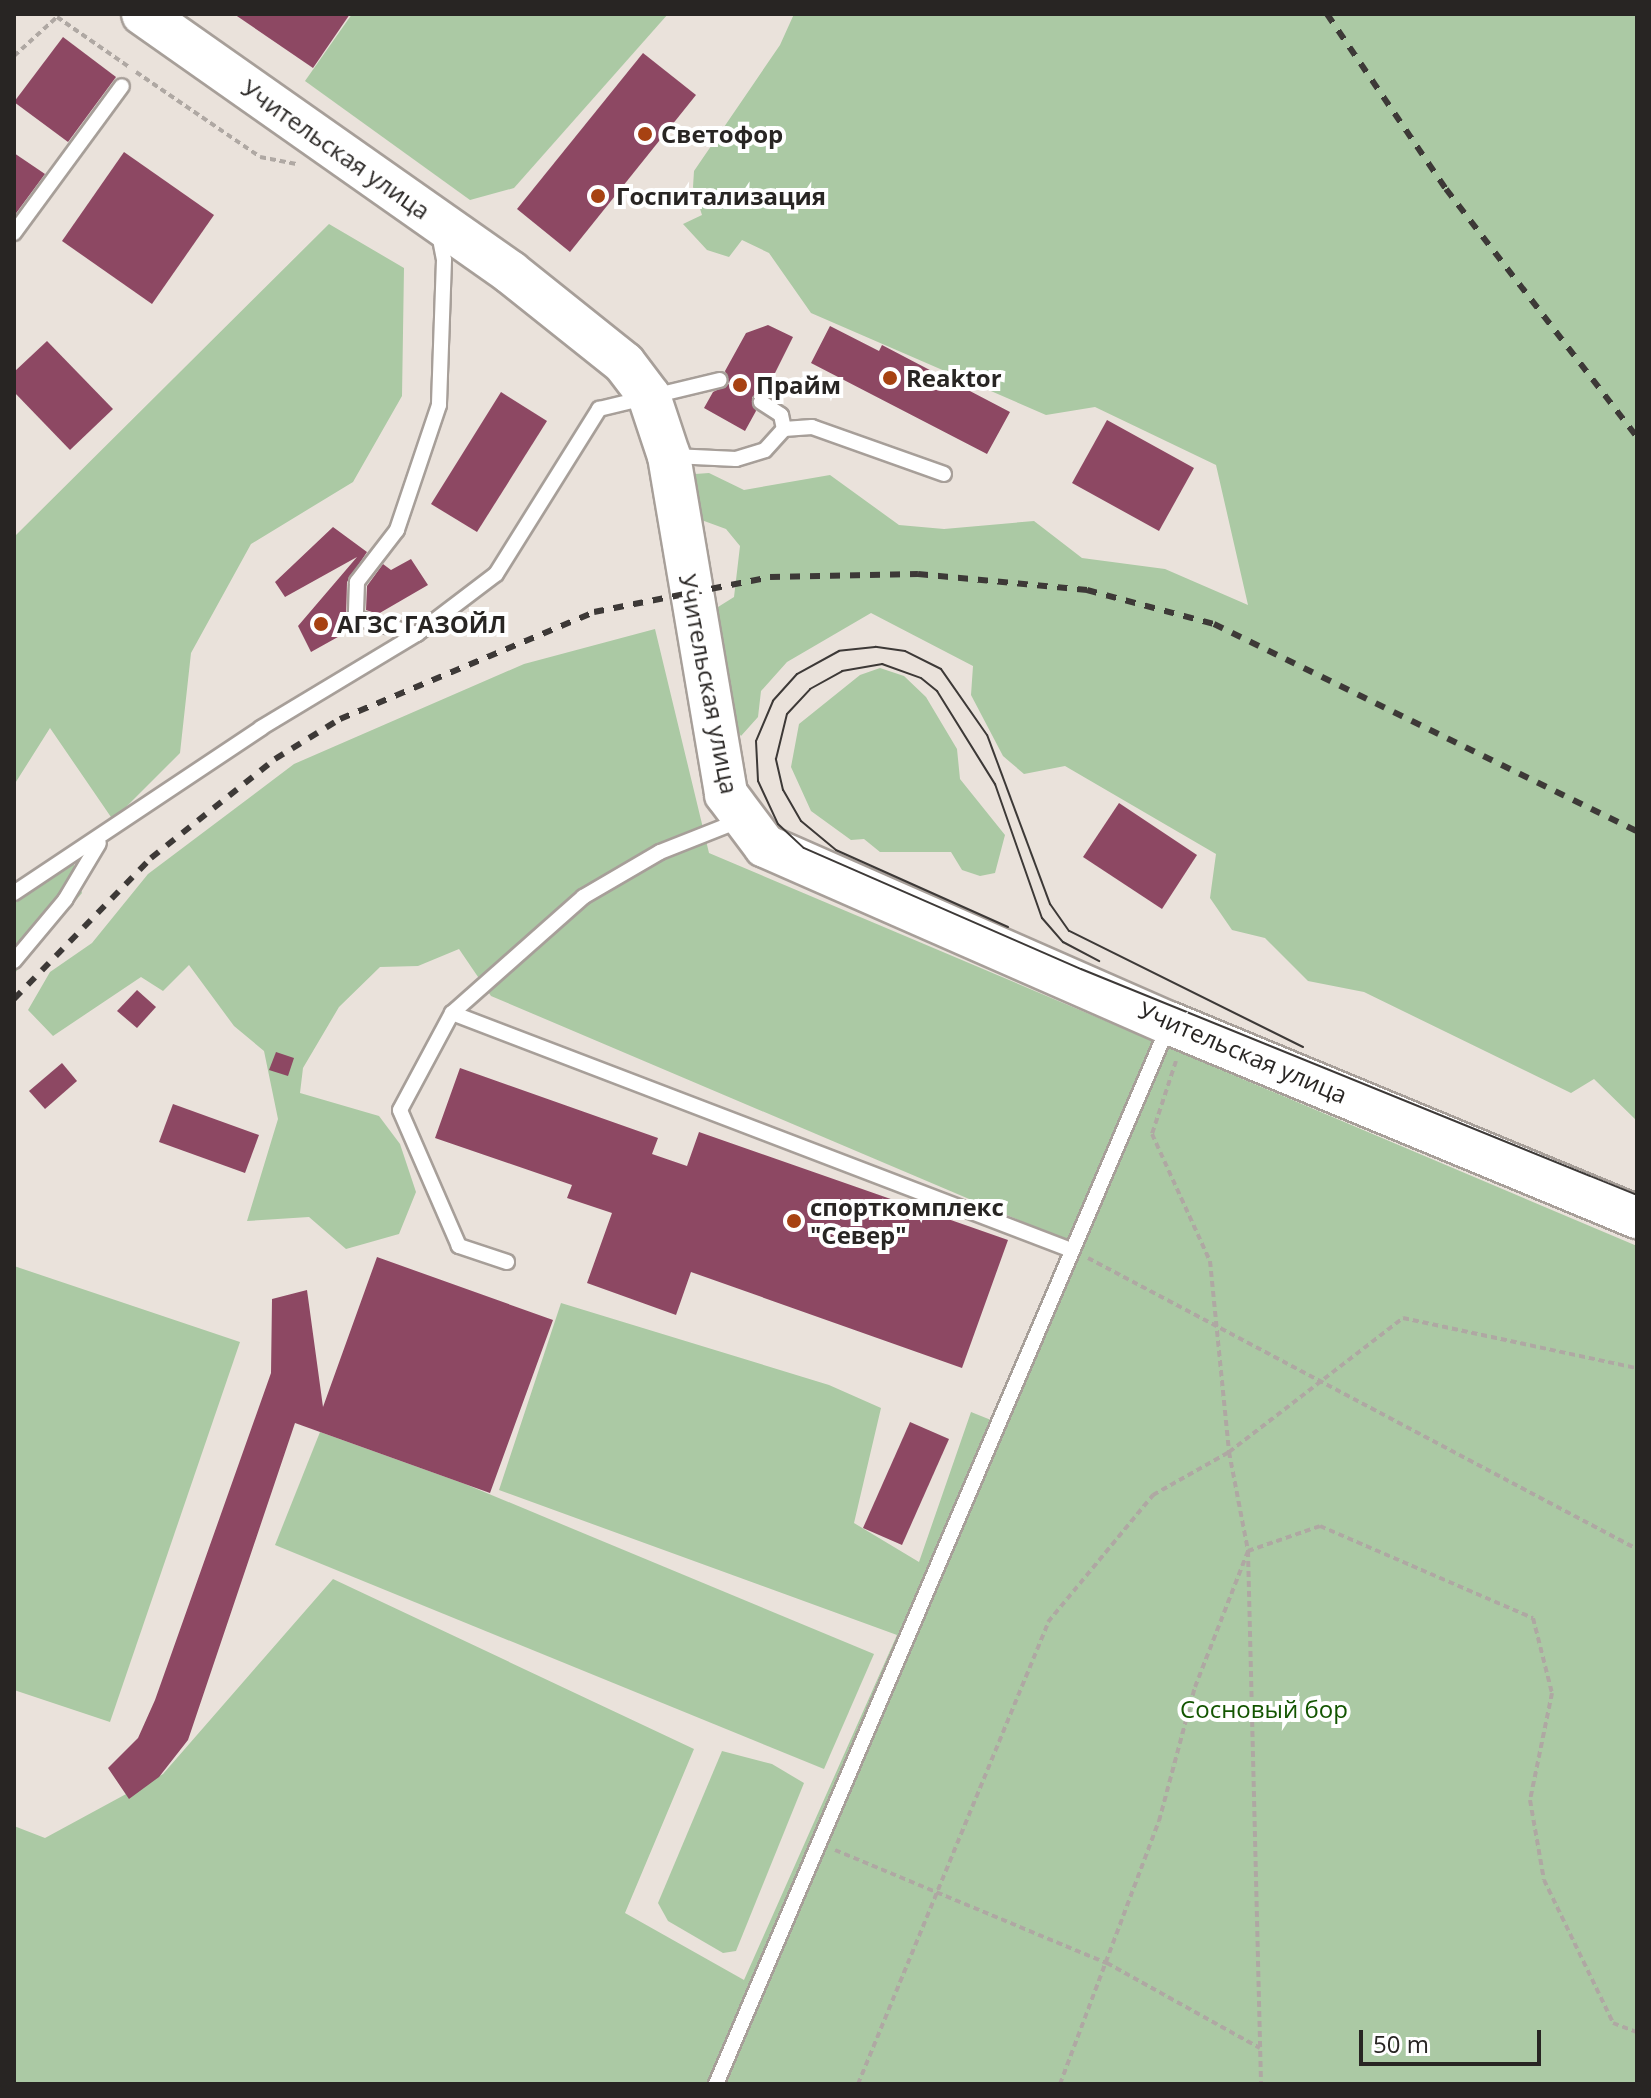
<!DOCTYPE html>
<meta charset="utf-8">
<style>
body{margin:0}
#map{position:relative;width:1651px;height:2098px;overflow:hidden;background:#eae2db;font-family:"Open Sans",sans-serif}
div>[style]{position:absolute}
.green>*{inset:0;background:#abc9a4}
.building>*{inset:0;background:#8d4863}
.path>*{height:4px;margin-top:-2px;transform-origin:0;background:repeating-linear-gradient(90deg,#afa8a3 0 6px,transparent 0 10px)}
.roads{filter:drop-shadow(2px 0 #a79f99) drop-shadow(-2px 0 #a79f99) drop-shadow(0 2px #a79f99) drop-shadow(0 -2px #a79f99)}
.lane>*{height:14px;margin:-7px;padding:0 7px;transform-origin:7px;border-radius:7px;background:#fff}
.secondary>*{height:42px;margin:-21px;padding:0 21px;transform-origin:21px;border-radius:21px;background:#fff}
.tram>*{height:2px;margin:-1px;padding:0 1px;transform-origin:1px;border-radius:1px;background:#3d3937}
.rail>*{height:6px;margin-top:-3px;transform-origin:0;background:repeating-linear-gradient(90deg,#3d3937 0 10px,transparent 0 20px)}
.dots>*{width:22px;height:22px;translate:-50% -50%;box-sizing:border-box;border:4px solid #fff;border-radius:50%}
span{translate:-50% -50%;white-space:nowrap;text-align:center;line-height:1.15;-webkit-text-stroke:8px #fff;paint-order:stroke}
.poi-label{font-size:24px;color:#282523;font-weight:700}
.left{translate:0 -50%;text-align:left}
.street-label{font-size:24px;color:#282523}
.park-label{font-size:24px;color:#135500}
.frame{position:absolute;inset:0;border:16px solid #282523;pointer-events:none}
.scale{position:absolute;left:1359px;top:2030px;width:182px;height:36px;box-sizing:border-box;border:4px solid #282523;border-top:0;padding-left:10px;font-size:24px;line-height:28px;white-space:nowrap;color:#282523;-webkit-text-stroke:6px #fff;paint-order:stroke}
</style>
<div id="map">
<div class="green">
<div style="clip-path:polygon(352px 14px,668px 14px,514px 188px,470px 200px,305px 81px)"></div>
<div style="clip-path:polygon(794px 14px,1637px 14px,1637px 1121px,1594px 1079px,1571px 1093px,1364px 992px,1308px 981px,1265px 938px,1232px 930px,1210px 898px,1216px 854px,1065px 766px,1024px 774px,1003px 756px,971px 695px,973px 666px,871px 613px,787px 662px,761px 691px,758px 717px,741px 736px,725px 712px,710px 612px,734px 597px,740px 546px,726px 529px,696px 518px,681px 475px,709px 473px,744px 490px,830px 475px,899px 525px,944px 529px,1034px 521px,1082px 558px,1165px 569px,1248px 605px,1216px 465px,1095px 407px,1046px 415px,811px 313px,769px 253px,742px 240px,729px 257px,707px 250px,683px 224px,702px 215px,693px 187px,694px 171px,780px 45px)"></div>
<div style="clip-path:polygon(329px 224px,404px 268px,402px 396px,353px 482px,251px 544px,191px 653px,180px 753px,113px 820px,50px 728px,14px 785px,14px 537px)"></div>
<div style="clip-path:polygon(655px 629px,709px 853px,1637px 1246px,1637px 2084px,14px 2084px,14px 1826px,45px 1838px,163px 1774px,333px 1579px,694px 1749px,625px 1913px,744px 1980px,897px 1635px,499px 1490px,561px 1303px,829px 1385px,881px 1408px,854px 1523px,919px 1562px,971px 1412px,991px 1420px,1066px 1261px,1068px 1241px,491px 996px,459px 949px,418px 966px,380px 967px,339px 1007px,303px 1068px,300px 1093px,379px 1116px,400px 1144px,416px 1192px,399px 1234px,346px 1249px,309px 1217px,247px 1221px,278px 1119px,264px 1051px,234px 1026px,189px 965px,163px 991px,141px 977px,53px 1036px,28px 1010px,50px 972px,92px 943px,148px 874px,294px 764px,524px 664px)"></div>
<div style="clip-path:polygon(880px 668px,904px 676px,926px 697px,957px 749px,960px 779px,1005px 835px,995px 873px,980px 876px,962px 870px,951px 852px,880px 852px,864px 839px,851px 840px,811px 811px,791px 767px,799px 724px,860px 675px)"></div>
<div style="clip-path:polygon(73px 862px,82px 893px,14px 974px,14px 902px)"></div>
<div style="clip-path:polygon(14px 1266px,240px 1342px,110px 1722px,14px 1690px)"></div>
<div style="clip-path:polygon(320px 1432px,465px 1484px,874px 1654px,824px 1769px,275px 1545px)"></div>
<div style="clip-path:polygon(722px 1751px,772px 1764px,804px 1783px,736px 1951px,723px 1953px,668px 1921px,658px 1903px)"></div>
</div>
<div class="building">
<div style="clip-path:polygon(234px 14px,350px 14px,313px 68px)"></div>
<div style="clip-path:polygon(63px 37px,116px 77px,68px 142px,14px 102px)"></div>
<div style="clip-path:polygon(643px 53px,696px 95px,570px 252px,517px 209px)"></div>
<div style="clip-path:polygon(124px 152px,214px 215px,152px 304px,62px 241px)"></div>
<div style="clip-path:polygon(14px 153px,45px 174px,14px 216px)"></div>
<div style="clip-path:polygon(768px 325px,793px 337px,765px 393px,752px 397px,756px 411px,745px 431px,704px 408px,713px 392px,729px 384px,725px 371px,746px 333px)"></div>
<div style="clip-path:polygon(830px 326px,879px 351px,882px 345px,1010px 412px,987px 454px,811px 363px)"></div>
<div style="clip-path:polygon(47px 341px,113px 409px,70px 450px,14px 392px,14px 372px)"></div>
<div style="clip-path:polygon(501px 392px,547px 421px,477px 532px,431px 504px)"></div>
<div style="clip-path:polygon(1107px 420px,1194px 468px,1159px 531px,1072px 483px)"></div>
<div style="clip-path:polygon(333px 527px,367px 552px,347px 582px,346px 618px,354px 628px,311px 652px,298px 626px,357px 557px,285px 597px,275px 582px)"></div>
<div style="clip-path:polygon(411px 559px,428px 585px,378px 614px,366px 610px,367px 586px,383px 564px,391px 570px)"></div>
<div style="clip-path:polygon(1119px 803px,1197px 855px,1162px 909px,1083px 857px)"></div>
<div style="clip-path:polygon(137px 990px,156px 1007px,137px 1028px,117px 1011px)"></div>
<div style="clip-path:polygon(276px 1052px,294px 1058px,288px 1076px,269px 1070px)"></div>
<div style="clip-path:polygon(62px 1063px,77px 1081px,45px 1109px,29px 1091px)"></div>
<div style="clip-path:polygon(460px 1068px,658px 1138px,652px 1154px,687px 1166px,699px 1132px,1008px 1240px,962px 1368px,691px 1272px,676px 1315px,587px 1283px,612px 1213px,567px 1198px,572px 1185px,435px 1138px)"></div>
<div style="clip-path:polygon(173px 1104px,259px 1135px,245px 1173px,159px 1142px)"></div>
<div style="clip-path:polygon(377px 1257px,553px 1320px,490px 1493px,295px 1423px,188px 1740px,159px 1777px,129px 1799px,108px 1768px,138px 1738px,155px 1700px,271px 1373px,272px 1299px,307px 1290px,323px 1407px)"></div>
<div style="clip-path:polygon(910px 1422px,949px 1439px,902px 1545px,863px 1528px)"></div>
</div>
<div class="path">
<div style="left:14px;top:56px;width:58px;rotate:-42.2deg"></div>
<div style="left:57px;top:17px;width:88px;rotate:34.8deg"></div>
<div style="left:136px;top:72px;width:150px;rotate:34.4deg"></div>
<div style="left:260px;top:157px;width:37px;rotate:11deg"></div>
<div style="left:1176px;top:1061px;width:77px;rotate:108.2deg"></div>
<div style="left:1152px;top:1134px;width:140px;rotate:65.5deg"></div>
<div style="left:1210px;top:1261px;width:192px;rotate:84.3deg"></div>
<div style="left:1229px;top:1452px;width:101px;rotate:79.1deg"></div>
<div style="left:1248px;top:1551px;width:533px;rotate:88.6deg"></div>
<div style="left:1088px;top:1258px;width:621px;rotate:27.93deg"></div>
<div style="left:835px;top:1850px;width:295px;rotate:22.6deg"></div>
<div style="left:1107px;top:1963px;width:175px;rotate:29.1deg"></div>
<div style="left:858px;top:2084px;width:500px;rotate:-67.6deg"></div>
<div style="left:1048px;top:1622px;width:165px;rotate:-50.4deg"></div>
<div style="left:1153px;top:1495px;width:87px;rotate:-29.5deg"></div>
<div style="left:1229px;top:1452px;width:220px;rotate:-37.6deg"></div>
<div style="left:1403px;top:1318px;width:239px;rotate:12.1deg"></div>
<div style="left:1060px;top:2084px;width:281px;rotate:-69.4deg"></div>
<div style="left:1159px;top:1821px;width:139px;rotate:-75deg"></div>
<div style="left:1195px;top:1687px;width:146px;rotate:-68.7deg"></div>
<div style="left:1248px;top:1551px;width:76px;rotate:-19.1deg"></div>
<div style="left:1320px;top:1526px;width:232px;rotate:23.4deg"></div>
<div style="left:1533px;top:1618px;width:77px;rotate:75.8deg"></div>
<div style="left:1552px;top:1693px;width:109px;rotate:101.6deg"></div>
<div style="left:1530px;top:1800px;width:81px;rotate:80.1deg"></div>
<div style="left:1544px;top:1880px;width:159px;rotate:64.2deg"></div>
<div style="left:1613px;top:2023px;width:26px;rotate:21deg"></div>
</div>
<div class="roads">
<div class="lane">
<div style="left:14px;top:233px;width:182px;rotate:-53.7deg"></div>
<div style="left:439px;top:234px;width:26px;rotate:79deg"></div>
<div style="left:444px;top:260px;width:145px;rotate:92deg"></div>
<div style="left:439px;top:405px;width:132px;rotate:108.6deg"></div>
<div style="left:397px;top:530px;width:66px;rotate:127.6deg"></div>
<div style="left:357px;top:582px;width:36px;rotate:92deg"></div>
<div style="left:356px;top:618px;width:63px;rotate:14.7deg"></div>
<div style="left:417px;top:634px;width:99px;rotate:-37.2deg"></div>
<div style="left:496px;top:574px;width:195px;rotate:-58deg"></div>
<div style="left:599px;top:409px;width:124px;rotate:-13.5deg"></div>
<div style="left:784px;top:429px;width:28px;rotate:-4deg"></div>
<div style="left:812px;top:427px;width:140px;rotate:19.6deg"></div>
<div style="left:673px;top:456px;width:63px;rotate:2.7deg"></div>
<div style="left:736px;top:459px;width:30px;rotate:-17deg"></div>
<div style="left:765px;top:450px;width:28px;rotate:-48deg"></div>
<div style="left:784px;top:429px;width:14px;rotate:-102deg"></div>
<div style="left:781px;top:415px;width:24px;rotate:-147deg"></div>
<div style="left:14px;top:893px;width:297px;rotate:-33.7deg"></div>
<div style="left:261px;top:728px;width:182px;rotate:-31.1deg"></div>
<div style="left:14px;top:961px;width:80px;rotate:-50.1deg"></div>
<div style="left:65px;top:900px;width:66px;rotate:-59.2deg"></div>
<div style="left:452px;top:1013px;width:663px;rotate:20.95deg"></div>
<div style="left:507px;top:1262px;width:51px;rotate:-161.6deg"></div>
<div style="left:459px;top:1246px;width:148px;rotate:-113.5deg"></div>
<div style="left:400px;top:1110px;width:110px;rotate:-61.8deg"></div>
<div style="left:452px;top:1013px;width:175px;rotate:-41.5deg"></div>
<div style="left:583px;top:897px;width:89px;rotate:-30.3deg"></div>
<div style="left:660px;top:852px;width:87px;rotate:-21.6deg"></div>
<div style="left:716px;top:2084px;width:1150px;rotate:-66.85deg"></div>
</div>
<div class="secondary">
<div style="left:143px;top:14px;width:449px;rotate:35.1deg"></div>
<div style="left:510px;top:272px;width:146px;rotate:38.6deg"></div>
<div style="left:624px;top:363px;width:41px;rotate:52.9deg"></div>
<div style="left:649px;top:396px;width:63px;rotate:71.6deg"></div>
<div style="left:669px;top:456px;width:343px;rotate:80.4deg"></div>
<div style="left:726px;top:794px;width:65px;rotate:53.1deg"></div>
<div style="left:765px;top:846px;width:441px;rotate:23.7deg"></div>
<div style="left:1169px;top:1023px;width:507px;rotate:22.52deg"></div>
</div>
</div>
<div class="tram">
<div style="left:1008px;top:927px;width:188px;rotate:-155.9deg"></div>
<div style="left:836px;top:850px;width:45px;rotate:-140.4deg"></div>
<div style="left:801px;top:821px;width:36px;rotate:-120deg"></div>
<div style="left:783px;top:790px;width:32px;rotate:-103deg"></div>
<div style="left:776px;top:759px;width:46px;rotate:-76.3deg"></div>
<div style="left:787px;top:714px;width:34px;rotate:-47deg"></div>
<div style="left:810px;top:689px;width:37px;rotate:-29deg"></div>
<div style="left:842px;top:671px;width:41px;rotate:-9.9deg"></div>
<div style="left:882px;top:664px;width:41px;rotate:19.7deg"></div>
<div style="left:921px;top:678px;width:21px;rotate:39deg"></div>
<div style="left:937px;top:691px;width:110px;rotate:58.1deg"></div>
<div style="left:995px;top:784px;width:142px;rotate:70.7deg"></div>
<div style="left:1042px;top:918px;width:32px;rotate:49deg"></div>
<div style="left:1063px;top:942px;width:41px;rotate:27.8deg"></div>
<div style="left:1303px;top:1047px;width:261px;rotate:-153.6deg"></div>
<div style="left:1069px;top:931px;width:33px;rotate:-125deg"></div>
<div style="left:1050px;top:904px;width:180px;rotate:-110.4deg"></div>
<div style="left:987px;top:735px;width:80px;rotate:-124.9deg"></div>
<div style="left:941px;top:669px;width:40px;rotate:-153.4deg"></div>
<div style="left:905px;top:651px;width:30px;rotate:-172deg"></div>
<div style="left:875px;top:647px;width:36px;rotate:174deg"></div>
<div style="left:839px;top:651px;width:48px;rotate:151.3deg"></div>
<div style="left:797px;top:674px;width:36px;rotate:132deg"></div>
<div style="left:773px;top:701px;width:43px;rotate:113deg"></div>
<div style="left:756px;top:741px;width:40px;rotate:87.1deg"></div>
<div style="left:758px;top:781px;width:47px;rotate:65.1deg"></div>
<div style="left:778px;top:824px;width:35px;rotate:43deg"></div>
<div style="left:804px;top:848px;width:302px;rotate:23.6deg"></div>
<div style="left:1081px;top:969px;width:600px;rotate:22.12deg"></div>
</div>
<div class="rail">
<div style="left:1327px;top:14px;width:212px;rotate:55.8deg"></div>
<div style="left:1446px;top:189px;width:313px;rotate:52.4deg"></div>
<div style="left:14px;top:999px;width:197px;rotate:-45.8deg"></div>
<div style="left:151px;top:858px;width:159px;rotate:-38.6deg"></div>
<div style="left:275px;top:759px;width:76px;rotate:-31.6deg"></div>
<div style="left:340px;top:719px;width:276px;rotate:-22.8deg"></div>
<div style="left:594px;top:612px;width:179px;rotate:-11.2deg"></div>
<div style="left:770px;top:577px;width:148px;rotate:-1.2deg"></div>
<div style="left:918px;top:574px;width:170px;rotate:5.4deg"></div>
<div style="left:1087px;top:590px;width:131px;rotate:15deg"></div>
<div style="left:1214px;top:624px;width:471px;rotate:26.1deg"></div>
</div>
<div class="dots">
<div style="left:645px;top:134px;background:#a74212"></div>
<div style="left:598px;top:196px;background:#a74212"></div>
<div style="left:890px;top:378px;background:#a74212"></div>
<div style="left:740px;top:385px;background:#a74212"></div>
<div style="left:321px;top:624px;background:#a74212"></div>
<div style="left:794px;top:1221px;background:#a74212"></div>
</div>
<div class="poi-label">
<span class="left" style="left:661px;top:134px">Светофор</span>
<span class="left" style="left:616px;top:196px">Госпитализация</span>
<span class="left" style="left:906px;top:378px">Reaktor</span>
<span class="left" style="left:756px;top:385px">Прайм</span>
<span class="left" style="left:337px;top:624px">АГЗС ГАЗОЙЛ</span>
<span class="left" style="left:810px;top:1221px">спорткомплекс<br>"Север"</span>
</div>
<div class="street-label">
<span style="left:336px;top:149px;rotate:35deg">Учительская улица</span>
<span style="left:709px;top:684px;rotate:79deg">Учительская улица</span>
<span style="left:1243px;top:1052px;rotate:23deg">Учительская улица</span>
</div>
<div class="park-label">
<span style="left:1264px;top:1709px">Сосновый бор</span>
</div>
<div class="frame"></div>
<div class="scale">50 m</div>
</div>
